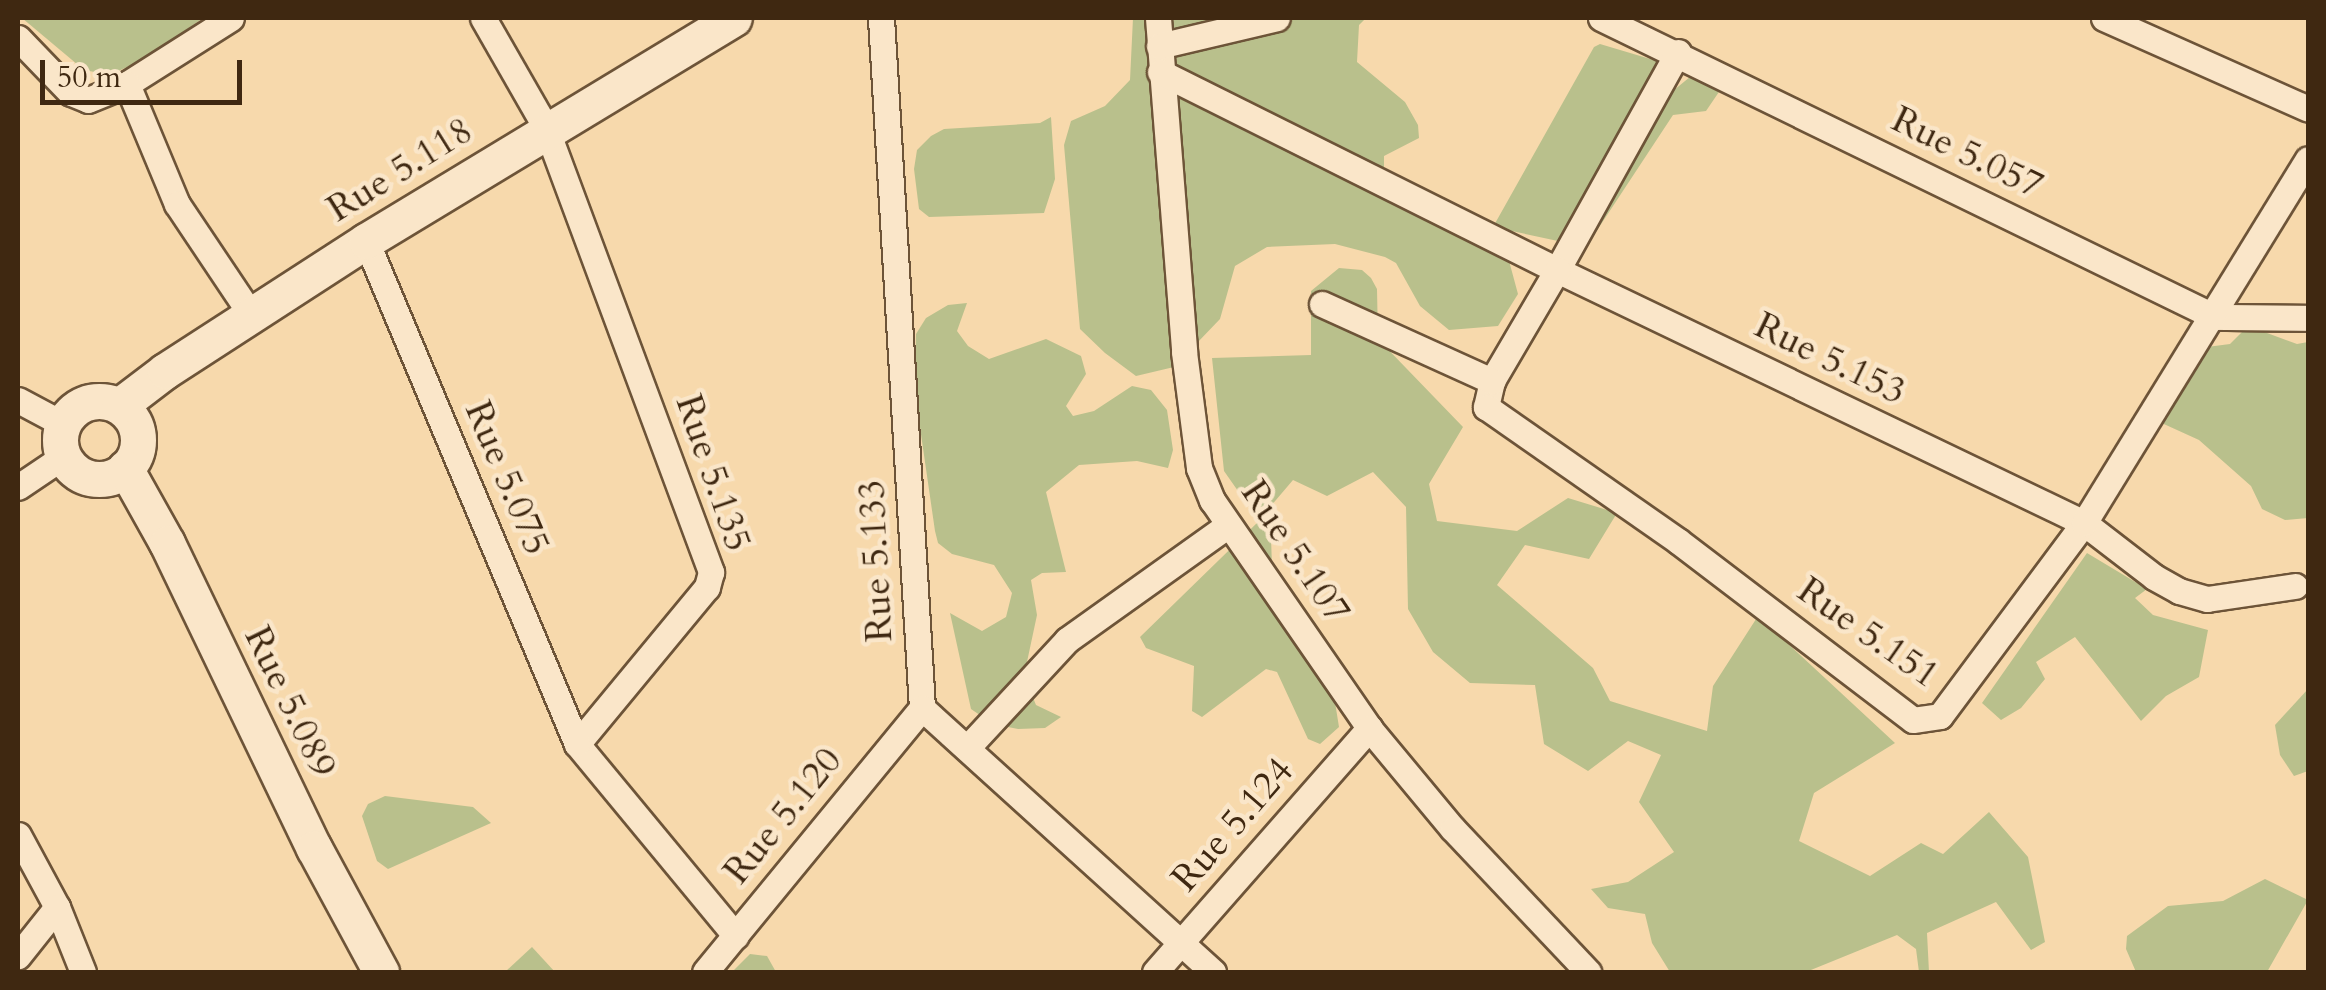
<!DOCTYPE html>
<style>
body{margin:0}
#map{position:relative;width:2326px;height:990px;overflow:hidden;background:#f7d9ac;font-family:Cardo,serif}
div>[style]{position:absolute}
.green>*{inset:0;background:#b9c08c}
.roads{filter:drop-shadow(2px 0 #6d5438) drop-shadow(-2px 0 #6d5438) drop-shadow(0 2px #6d5438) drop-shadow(0 -2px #6d5438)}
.street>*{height:25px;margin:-12.5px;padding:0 12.5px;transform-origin:12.5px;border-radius:12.5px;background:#fae6c9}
.secondary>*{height:35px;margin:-17.5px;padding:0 17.5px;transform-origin:17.5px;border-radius:17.5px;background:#fae6c9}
.secondary>.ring{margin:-17.5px;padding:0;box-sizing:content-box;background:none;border:35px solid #fae6c9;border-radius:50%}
span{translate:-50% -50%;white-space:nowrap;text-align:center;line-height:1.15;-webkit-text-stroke:9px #fae6c9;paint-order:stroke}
.street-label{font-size:38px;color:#3f2811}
.frame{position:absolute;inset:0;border:20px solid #3f2811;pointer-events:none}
.scale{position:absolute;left:40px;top:60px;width:202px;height:45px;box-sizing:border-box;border:5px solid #3f2811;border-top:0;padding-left:12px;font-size:30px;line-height:35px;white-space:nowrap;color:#3f2811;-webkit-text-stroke:8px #fae6c9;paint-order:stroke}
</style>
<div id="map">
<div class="green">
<div style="clip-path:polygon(22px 18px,203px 18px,148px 57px,110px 75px,84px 70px)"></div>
<div style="clip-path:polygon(1133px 18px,1366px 18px,1359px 25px,1357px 62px,1405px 102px,1418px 125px,1419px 138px,1384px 156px,1384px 169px,1456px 204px,1505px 246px,1518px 294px,1498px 326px,1449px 330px,1420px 306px,1396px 263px,1385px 257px,1335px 244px,1267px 247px,1235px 266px,1220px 319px,1174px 367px,1136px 376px,1105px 353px,1080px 329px,1064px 145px,1071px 121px,1105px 106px,1130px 80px)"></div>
<div style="clip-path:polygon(1600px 44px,1657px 61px,1668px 95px,1696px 72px,1723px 86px,1706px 111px,1673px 115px,1586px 247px,1493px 227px,1594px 47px)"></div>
<div style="clip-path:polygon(1051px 117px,1055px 179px,1044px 213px,929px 217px,919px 209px,914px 169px,917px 150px,931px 136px,944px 129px,1040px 123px)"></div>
<div style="clip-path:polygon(1339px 268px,1362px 270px,1371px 278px,1377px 289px,1378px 339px,1463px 427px,1429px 484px,1437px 521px,1517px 531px,1568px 498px,1617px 513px,1589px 559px,1525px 545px,1497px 585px,1593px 668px,1610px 701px,1707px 731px,1713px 686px,1758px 616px,1895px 743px,1814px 793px,1799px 841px,1870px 876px,1921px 843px,1943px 854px,1989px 812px,2028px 857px,2045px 942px,2031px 950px,1996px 902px,1927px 933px,1929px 972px,1919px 972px,1916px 949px,1897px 935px,1806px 972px,1670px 972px,1652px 943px,1645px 914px,1608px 908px,1591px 889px,1628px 882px,1674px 852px,1639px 802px,1661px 755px,1628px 741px,1588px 771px,1544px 744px,1535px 685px,1470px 683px,1433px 652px,1408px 609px,1406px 507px,1373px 472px,1327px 496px,1293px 480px,1270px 507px,1272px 567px,1329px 665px,1339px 727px,1320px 744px,1308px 739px,1277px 672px,1266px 669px,1202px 717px,1192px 711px,1194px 666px,1146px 648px,1140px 637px,1259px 521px,1224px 471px,1212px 358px,1311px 355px,1311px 291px)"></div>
<div style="clip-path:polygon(967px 303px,957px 331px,968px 346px,989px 359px,1046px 339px,1081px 356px,1086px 374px,1066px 406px,1073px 416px,1094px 411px,1132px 386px,1151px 390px,1167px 410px,1173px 450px,1168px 468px,1137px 461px,1079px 465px,1046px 492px,1066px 572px,1042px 573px,1031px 580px,1037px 615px,1024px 676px,1036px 705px,1061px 717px,1045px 728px,1018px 729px,993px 724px,971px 709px,950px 613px,982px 631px,1006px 617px,1012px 593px,994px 565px,952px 554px,938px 543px,935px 531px,915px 393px,916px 334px,926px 318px,948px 305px)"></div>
<div style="clip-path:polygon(2248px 326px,2297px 344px,2308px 342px,2308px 518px,2285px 520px,2262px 509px,2251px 486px,2199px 440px,2155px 420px,2207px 347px,2230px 344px)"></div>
<div style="clip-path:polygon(2087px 553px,2147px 589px,2135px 598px,2153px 615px,2208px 630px,2199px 677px,2166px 696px,2141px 721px,2075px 637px,2036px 662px,2045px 679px,2021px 708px,2001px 720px,1982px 703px)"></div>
<div style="clip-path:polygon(2308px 689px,2308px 771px,2294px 776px,2280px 755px,2275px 725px)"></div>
<div style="clip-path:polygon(385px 796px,473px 807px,491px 823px,388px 869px,377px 861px,362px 816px,368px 804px)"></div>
<div style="clip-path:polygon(2265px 879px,2308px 900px,2267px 972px,2136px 972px,2126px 949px,2127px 936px,2168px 906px,2223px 901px)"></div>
<div style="clip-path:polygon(532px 947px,555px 972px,505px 972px)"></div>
<div style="clip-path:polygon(750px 954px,767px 956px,776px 972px,732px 972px)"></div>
</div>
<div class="roads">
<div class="street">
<div style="left:483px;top:18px;width:127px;rotate:60.2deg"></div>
<div style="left:546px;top:128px;width:474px;rotate:69.6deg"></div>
<div style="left:711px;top:572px;width:16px;rotate:105deg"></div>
<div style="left:707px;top:587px;width:204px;rotate:129.6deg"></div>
<div style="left:577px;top:744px;width:249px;rotate:50.4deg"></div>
<div style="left:881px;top:18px;width:691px;rotate:86.6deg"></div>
<div style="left:922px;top:708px;width:393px;rotate:42.2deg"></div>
<div style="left:1158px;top:18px;width:335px;rotate:85.5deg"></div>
<div style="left:1184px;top:352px;width:117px;rotate:82.6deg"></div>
<div style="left:1199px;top:468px;width:35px;rotate:68deg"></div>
<div style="left:1212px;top:500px;width:277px;rotate:55.4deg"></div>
<div style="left:1369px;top:728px;width:131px;rotate:50.3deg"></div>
<div style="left:1453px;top:829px;width:197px;rotate:46.6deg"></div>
<div style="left:1601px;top:18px;width:683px;rotate:25.96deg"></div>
<div style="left:2215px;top:317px;width:93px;rotate:0.6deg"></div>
<div style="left:2104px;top:18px;width:223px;rotate:24deg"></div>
<div style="left:18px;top:38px;width:76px;rotate:46.1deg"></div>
<div style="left:71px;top:93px;width:18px;rotate:22deg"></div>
<div style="left:88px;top:100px;width:42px;rotate:-22.3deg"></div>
<div style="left:127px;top:84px;width:123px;rotate:-32.4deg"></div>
<div style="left:1159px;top:46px;width:121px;rotate:-13.3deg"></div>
<div style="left:1678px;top:52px;width:249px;rotate:119deg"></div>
<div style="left:1557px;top:270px;width:585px;rotate:25.64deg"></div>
<div style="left:2084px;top:523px;width:88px;rotate:37.6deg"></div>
<div style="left:2154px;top:577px;width:29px;rotate:29deg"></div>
<div style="left:2179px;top:591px;width:29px;rotate:16deg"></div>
<div style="left:2207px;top:599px;width:89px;rotate:-8.4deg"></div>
<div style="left:1160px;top:72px;width:444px;rotate:26.5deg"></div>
<div style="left:1557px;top:270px;width:129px;rotate:120.4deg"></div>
<div style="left:1492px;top:381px;width:27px;rotate:103deg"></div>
<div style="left:1486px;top:407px;width:234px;rotate:34.9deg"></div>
<div style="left:1678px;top:541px;width:295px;rotate:37.3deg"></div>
<div style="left:1913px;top:720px;width:27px;rotate:-8deg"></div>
<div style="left:1940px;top:716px;width:241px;rotate:-53.3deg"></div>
<div style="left:2084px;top:523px;width:427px;rotate:-58.4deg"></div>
<div style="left:127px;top:84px;width:130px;rotate:67.4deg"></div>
<div style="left:177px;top:204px;width:135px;rotate:56.2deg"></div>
<div style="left:366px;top:241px;width:545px;rotate:67.24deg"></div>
<div style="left:1322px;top:304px;width:187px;rotate:24.4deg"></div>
<div style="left:18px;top:400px;width:51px;rotate:28.1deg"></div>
<div style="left:18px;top:487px;width:55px;rotate:-34deg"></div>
<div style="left:967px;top:748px;width:147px;rotate:-47.2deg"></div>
<div style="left:1067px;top:640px;width:198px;rotate:-35.5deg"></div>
<div style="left:18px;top:835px;width:82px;rotate:61.6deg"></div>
<div style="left:57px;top:907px;width:63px;rotate:128.5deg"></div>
<div style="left:57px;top:907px;width:70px;rotate:68.2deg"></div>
<div style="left:705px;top:972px;width:342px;rotate:-50.6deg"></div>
<div style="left:1155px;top:972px;width:325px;rotate:-48.7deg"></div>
</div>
<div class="secondary">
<div class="ring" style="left:60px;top:401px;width:43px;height:43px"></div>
<div style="left:119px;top:406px;width:58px;rotate:-37.3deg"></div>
<div style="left:165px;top:371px;width:239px;rotate:-32.9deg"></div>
<div style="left:366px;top:241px;width:430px;rotate:-31.2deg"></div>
<div style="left:125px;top:468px;width:86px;rotate:60.8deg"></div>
<div style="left:167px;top:543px;width:339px;rotate:64.3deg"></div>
<div style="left:314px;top:848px;width:141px;rotate:61.6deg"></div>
</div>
</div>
<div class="street-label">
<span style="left:1967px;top:153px;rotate:26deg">Rue 5.057</span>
<span style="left:400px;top:170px;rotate:-32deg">Rue 5.118</span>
<span style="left:1830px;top:359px;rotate:26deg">Rue 5.153</span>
<span style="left:713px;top:473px;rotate:71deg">Rue 5.135</span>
<span style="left:507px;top:478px;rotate:67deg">Rue 5.075</span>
<span style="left:1295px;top:552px;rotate:56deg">Rue 5.107</span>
<span style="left:876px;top:561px;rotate:-93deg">Rue 5.133</span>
<span style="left:1868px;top:633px;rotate:35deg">Rue 5.151</span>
<span style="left:290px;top:702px;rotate:64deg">Rue 5.089</span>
<span style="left:783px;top:816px;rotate:-51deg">Rue 5.120</span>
<span style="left:1233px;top:825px;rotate:-49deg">Rue 5.124</span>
</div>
<div class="frame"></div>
<div class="scale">50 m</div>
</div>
